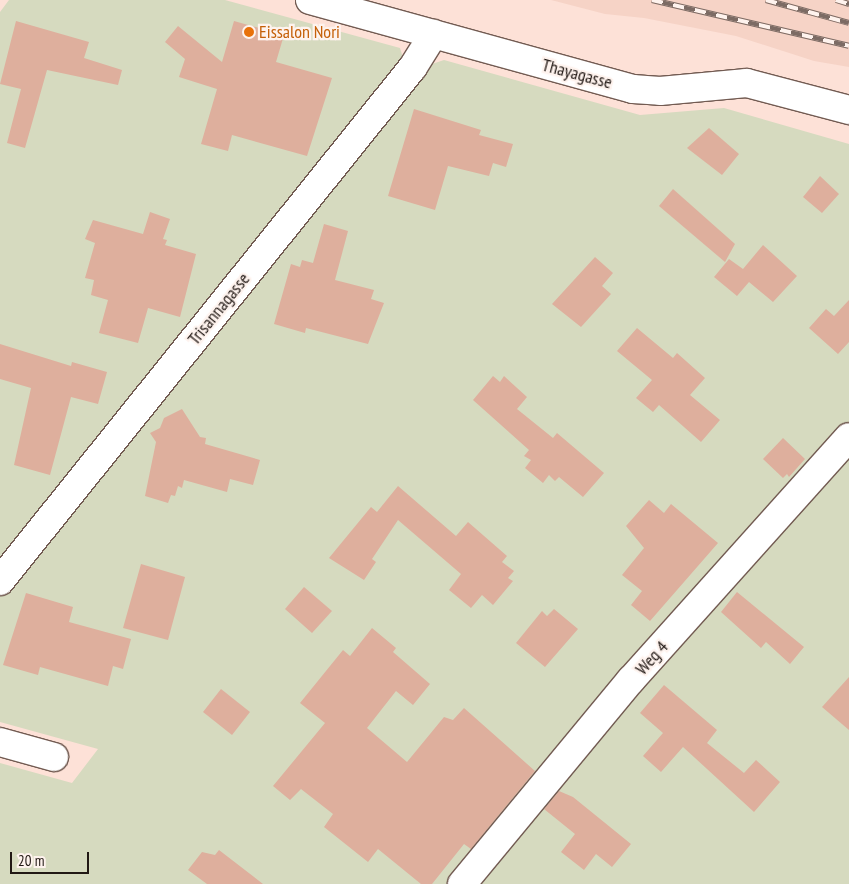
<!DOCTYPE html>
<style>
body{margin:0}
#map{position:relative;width:849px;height:884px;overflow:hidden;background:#fde1d7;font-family:"PT Sans Narrow",sans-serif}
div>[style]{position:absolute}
.built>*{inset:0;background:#f6d3c6}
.green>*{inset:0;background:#d6dabf}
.building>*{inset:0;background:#deaf9d}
.roads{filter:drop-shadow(1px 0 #725b52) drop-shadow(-1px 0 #725b52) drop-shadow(0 1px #725b52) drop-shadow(0 -1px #725b52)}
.minor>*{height:28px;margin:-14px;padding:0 14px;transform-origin:14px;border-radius:14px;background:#fff}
.rail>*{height:5.5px;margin-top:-2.75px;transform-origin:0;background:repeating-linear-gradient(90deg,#fef3ee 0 11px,#7c6b64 0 22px);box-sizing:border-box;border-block:1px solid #7c6b64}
.dots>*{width:14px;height:14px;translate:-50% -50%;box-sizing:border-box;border:2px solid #fef3ee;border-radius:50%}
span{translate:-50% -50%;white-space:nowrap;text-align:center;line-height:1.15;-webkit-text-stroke:4.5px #fef3ee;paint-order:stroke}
.food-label{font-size:18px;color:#c56008}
.left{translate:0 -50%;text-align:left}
.street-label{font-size:18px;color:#211814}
.scale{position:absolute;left:10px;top:852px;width:79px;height:22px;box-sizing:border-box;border:2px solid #211814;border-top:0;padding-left:6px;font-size:15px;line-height:18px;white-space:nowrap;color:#211814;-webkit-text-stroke:4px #fef3ee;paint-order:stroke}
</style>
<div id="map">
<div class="built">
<div style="clip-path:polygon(551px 0,849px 0,849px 67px,814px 61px,736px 36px,644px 18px,605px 14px)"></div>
</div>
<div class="green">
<div style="clip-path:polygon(9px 0,225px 0,400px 48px,404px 61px,0 563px,0 12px)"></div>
<div style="clip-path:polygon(444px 60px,640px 115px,724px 108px,849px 144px,849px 884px,0 884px,0 763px,72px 783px,98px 749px,0 722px,0 596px,426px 66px)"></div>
</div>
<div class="building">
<div style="clip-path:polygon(16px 21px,89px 42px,84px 58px,122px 70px,118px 85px,47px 70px,25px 148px,7px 143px,21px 89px,0 84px)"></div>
<div style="clip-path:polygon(234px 21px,284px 35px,276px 62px,332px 78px,307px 156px,232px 135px,228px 151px,201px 144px,217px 89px,179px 77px,185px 59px,165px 42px,178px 26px,222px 62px)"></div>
<div style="clip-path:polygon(414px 109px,481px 130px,479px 135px,513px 144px,506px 167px,493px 163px,489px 176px,448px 166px,435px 210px,388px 196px)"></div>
<div style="clip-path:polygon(709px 128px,739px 154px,722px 175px,687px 148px)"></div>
<div style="clip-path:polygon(820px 176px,839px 194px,822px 213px,803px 197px)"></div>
<div style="clip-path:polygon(673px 189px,735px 244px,725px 262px,659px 206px)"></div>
<div style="clip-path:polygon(150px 212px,170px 219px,163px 239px,167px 240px,165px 245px,196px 254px,180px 317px,148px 308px,138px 343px,99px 333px,108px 300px,91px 295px,94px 280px,85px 278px,95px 243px,85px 239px,93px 220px,143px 234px)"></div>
<div style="clip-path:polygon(324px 224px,348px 231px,335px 280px,374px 290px,371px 299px,384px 303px,368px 344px,306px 328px,305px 333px,274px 324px,291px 264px,300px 267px,302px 260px,313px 263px)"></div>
<div style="clip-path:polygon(763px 245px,797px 276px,773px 302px,749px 282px,737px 296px,714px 277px,729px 259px,743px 269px)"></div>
<div style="clip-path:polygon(595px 257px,613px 273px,602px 286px,611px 294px,581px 327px,552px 304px)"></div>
<div style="clip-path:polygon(849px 300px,849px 342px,838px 354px,809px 328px,826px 309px,834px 316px)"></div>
<div style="clip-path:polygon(637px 328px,673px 358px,677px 353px,705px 378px,690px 395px,720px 420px,701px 442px,659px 405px,653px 412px,636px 398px,652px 380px,617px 351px)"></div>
<div style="clip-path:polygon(0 344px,71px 366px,72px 362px,107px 372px,98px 404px,71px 397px,50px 475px,14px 465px,31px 388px,0 379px)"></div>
<div style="clip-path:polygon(493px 376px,500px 382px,504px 376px,527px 397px,517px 409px,553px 438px,557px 433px,604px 473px,583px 497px,559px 477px,555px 481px,549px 475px,543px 483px,525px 468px,531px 460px,524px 456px,529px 450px,473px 400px)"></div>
<div style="clip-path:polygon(182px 409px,200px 437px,206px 438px,205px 444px,260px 460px,253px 485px,230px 479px,227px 492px,184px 480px,182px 488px,178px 486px,175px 496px,171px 495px,168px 503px,145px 496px,156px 442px,150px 433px,160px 428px,164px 418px)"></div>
<div style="clip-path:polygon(783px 438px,805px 459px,789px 477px,787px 474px,783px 478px,763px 459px)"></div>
<div style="clip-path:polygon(398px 486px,456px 536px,468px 522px,507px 556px,502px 562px,514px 571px,508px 578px,513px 581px,493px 605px,482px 595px,471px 608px,449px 590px,461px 574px,398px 520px,372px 559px,376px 562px,364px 580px,329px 558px,371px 507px,377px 512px)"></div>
<div style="clip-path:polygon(649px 500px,664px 513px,671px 504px,718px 543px,650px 621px,631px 605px,642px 591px,622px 575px,644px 548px,626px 526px)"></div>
<div style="clip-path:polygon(141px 564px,185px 577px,168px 640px,123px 628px)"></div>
<div style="clip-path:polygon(304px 587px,332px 611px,312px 633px,285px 609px)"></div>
<div style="clip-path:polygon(737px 592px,804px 647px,790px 664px,766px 642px,761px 648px,721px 612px)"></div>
<div style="clip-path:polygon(26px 593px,73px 607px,69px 622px,131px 639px,123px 669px,113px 666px,108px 686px,40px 667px,38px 675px,3px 665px)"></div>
<div style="clip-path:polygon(554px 609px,578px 629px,545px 667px,516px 643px,542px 611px,547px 616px)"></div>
<div style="clip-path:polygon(372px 628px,396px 648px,393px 652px,430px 684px,413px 705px,396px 691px,367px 728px,407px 762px,444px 717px,453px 720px,464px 708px,535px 771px,471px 849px,464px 844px,432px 884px,421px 884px,378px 849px,368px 862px,324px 827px,333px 814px,301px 789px,290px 800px,273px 786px,325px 723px,300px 703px,343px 650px,350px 656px)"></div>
<div style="clip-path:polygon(849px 677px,849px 730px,822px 707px)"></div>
<div style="clip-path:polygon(664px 685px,717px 730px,707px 743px,744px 773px,756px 760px,780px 782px,754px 812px,683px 747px,661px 772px,643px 756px,663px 733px,640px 713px)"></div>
<div style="clip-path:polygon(221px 689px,250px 712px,232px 735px,203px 712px)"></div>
<div style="clip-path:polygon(559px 791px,573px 797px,631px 844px,612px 867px,596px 854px,584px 870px,561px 852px,575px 834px,544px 809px)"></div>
<div style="clip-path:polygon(219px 850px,263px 884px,207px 884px,188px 870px,202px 852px,215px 855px)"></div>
</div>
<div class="roads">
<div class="minor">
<div style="left:310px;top:0;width:335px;rotate:15.4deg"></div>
<div style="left:633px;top:89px;width:27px;rotate:4deg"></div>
<div style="left:660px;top:91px;width:87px;rotate:-5.3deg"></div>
<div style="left:747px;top:83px;width:106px;rotate:14.8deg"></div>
<div style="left:0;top:581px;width:659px;rotate:-51.22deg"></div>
<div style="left:413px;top:67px;width:39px;rotate:-58deg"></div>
<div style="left:0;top:742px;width:56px;rotate:15.5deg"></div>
<div style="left:462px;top:884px;width:265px;rotate:-50.4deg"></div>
<div style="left:631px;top:680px;width:326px;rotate:-48.1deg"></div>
</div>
</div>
<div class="rail">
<div style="left:652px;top:0;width:202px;rotate:13.1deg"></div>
<div style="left:766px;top:0;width:86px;rotate:15.5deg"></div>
<div style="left:836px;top:0;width:14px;rotate:17deg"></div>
</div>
<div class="dots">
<div style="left:249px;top:32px;background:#e8710a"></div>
</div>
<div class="food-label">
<span class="left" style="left:259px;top:32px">Eissalon Nori</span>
</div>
<div class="street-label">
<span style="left:577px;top:74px;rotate:15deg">Thayagasse</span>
<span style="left:219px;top:309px;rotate:-51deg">Trisannagasse</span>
<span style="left:652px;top:658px;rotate:-48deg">Weg 4</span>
</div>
<div class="scale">20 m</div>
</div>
